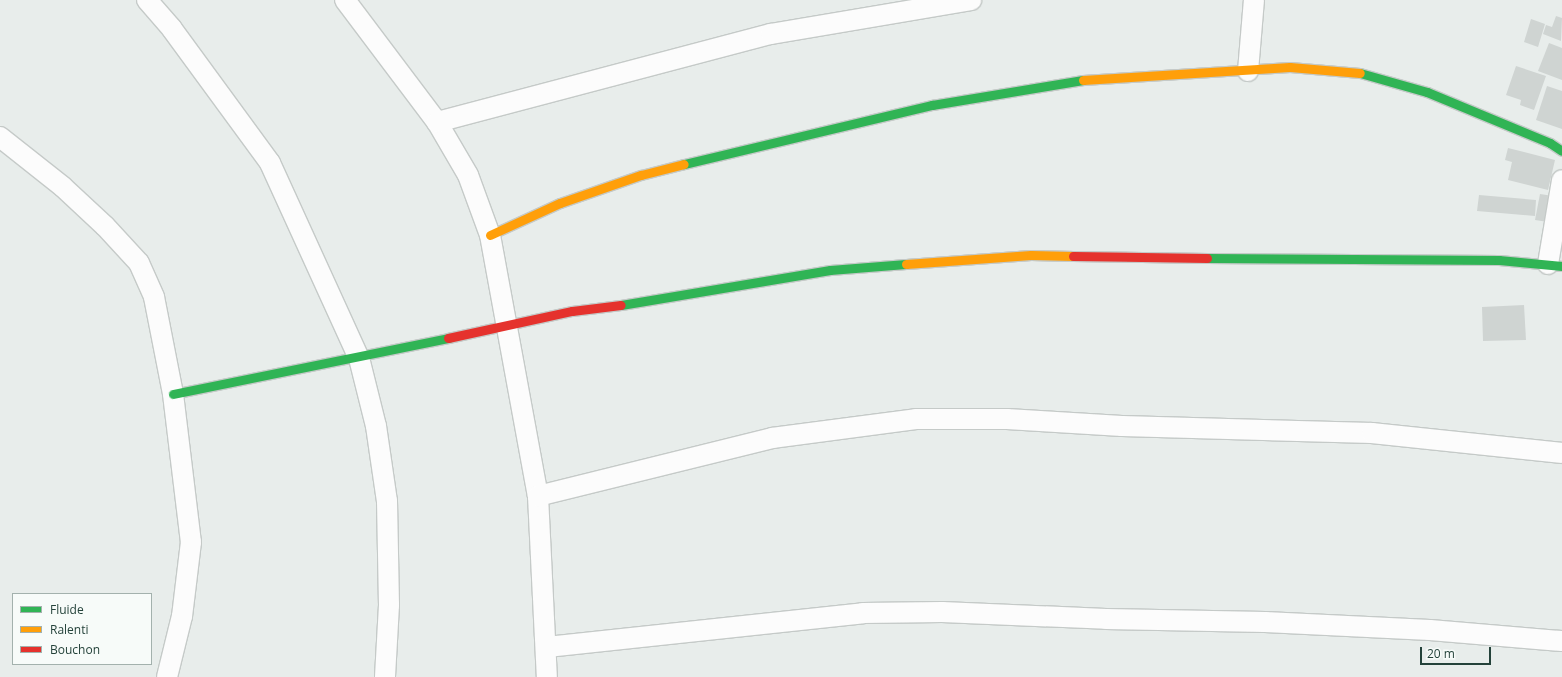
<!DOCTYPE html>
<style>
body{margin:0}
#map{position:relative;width:1562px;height:677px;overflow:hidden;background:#e8edeb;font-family:"Open Sans",sans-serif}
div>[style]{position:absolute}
.building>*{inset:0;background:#cfd4d2}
.roads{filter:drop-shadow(1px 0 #c5cac8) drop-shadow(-1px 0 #c5cac8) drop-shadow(0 1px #c5cac8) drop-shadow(0 -1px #c5cac8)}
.street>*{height:20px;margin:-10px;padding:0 10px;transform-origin:10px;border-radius:10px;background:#fcfcfc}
.fast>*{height:9px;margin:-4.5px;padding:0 4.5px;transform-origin:4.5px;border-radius:4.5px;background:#30b455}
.slow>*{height:9px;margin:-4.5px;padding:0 4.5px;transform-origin:4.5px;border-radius:4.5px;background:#ff9f0a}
.jam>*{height:9px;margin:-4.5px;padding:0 4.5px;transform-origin:4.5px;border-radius:4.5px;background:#e5322d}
span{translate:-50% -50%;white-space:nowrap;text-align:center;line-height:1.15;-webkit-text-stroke:4px #f7fbf9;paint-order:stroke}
.legend{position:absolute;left:12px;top:593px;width:140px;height:72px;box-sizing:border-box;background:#f7fbf9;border:1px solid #a3b1ad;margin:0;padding:5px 7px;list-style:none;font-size:12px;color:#24423a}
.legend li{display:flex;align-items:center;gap:8px;height:20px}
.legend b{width:20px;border:1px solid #a3b1ad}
.scale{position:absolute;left:1420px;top:647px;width:71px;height:18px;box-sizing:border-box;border:2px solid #24423a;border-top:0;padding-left:5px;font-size:12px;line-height:14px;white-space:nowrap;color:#24423a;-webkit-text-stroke:3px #f7fbf9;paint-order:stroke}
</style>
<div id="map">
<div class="building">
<div style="clip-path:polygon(1556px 16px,1562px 18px,1561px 41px,1543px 34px,1546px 25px,1552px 27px)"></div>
<div style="clip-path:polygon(1531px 19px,1545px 24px,1538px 47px,1524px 42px)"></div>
<div style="clip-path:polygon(1549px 43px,1562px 48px,1562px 80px,1538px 71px)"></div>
<div style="clip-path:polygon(1516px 66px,1546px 76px,1534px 110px,1520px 105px,1521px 100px,1506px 95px)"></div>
<div style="clip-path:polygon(1547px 86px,1562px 91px,1562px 129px,1536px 120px)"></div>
<div style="clip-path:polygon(1508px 148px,1555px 160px,1548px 190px,1508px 180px,1512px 162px,1505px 160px)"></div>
<div style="clip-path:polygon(1540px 194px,1553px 196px,1548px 222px,1535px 220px)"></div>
<div style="clip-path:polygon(1479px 195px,1536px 200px,1535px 216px,1477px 211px)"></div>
<div style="clip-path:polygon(1524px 305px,1526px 340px,1483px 341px,1482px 307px)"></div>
</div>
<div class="roads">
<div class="street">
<div style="left:147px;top:0;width:38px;rotate:49deg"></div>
<div style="left:172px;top:29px;width:166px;rotate:53.8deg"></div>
<div style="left:270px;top:163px;width:214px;rotate:65.5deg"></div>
<div style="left:359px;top:358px;width:70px;rotate:76deg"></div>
<div style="left:376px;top:426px;width:76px;rotate:81.7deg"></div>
<div style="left:387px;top:501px;width:104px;rotate:88.9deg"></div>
<div style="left:389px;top:605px;width:72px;rotate:93.2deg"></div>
<div style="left:345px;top:0;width:153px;rotate:53deg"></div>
<div style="left:437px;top:122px;width:61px;rotate:59.7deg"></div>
<div style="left:468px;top:175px;width:64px;rotate:69.9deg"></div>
<div style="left:490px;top:235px;width:265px;rotate:79.6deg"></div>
<div style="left:538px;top:496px;width:181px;rotate:87.2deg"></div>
<div style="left:1248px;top:71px;width:71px;rotate:-85.2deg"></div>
<div style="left:437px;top:122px;width:345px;rotate:-14.8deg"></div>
<div style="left:771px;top:34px;width:203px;rotate:-9.6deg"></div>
<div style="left:0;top:137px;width:80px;rotate:38.4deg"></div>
<div style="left:63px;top:187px;width:57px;rotate:42.9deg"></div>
<div style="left:105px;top:226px;width:50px;rotate:47.4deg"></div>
<div style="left:139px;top:263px;width:37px;rotate:66deg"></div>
<div style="left:154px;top:297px;width:99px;rotate:78.9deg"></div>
<div style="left:173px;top:394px;width:149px;rotate:83.1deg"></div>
<div style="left:191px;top:542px;width:75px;rotate:96.9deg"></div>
<div style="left:182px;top:616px;width:63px;rotate:103.8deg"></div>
<div style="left:1548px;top:264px;width:85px;rotate:-80.5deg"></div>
<div style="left:538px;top:496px;width:241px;rotate:-13.9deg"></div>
<div style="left:772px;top:438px;width:145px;rotate:-7.5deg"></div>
<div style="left:916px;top:419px;width:91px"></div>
<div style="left:1007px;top:419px;width:115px;rotate:3.5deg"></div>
<div style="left:1122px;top:426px;width:250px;rotate:1.6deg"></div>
<div style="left:1372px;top:433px;width:191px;rotate:6deg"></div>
<div style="left:547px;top:647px;width:318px;rotate:-6.1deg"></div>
<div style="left:863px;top:613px;width:79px;rotate:-0.7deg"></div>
<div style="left:942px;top:612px;width:164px;rotate:2.4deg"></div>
<div style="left:1106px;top:619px;width:159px;rotate:1.1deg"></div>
<div style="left:1265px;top:622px;width:165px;rotate:2.8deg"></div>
<div style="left:1430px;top:630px;width:132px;rotate:4.8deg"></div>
</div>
<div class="fast">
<div style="left:1360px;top:73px;width:70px;rotate:15.8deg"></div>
<div style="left:1427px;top:92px;width:133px;rotate:22.5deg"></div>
<div style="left:1550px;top:143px;width:14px;rotate:34deg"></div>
<div style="left:684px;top:164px;width:255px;rotate:-13.4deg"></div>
<div style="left:932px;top:105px;width:153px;rotate:-9.4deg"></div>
<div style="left:1207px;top:258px;width:292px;rotate:0.4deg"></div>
<div style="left:1499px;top:260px;width:63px;rotate:5.4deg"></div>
<div style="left:621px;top:305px;width:212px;rotate:-9.5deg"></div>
<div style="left:830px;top:270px;width:76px;rotate:-4.5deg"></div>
<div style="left:173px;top:394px;width:281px;rotate:-11.5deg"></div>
</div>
<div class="slow">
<div style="left:1083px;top:80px;width:207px;rotate:-3.6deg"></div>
<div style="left:1290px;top:67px;width:70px;rotate:4.9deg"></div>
<div style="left:490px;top:235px;width:77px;rotate:-24.6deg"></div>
<div style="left:560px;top:203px;width:86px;rotate:-19.1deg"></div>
<div style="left:641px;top:175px;width:44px;rotate:-14.3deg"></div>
<div style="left:906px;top:264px;width:125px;rotate:-4.1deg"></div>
<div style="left:1031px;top:255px;width:42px;rotate:1.4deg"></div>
</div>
<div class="jam">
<div style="left:1073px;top:256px;width:134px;rotate:0.9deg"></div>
<div style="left:448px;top:338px;width:127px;rotate:-12.3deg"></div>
<div style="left:572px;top:311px;width:49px;rotate:-7deg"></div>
</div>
</div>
<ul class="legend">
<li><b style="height:5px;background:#30b455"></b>Fluide</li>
<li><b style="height:5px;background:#ff9f0a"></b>Ralenti</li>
<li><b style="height:5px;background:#e5322d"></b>Bouchon</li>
</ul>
<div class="scale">20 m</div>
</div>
